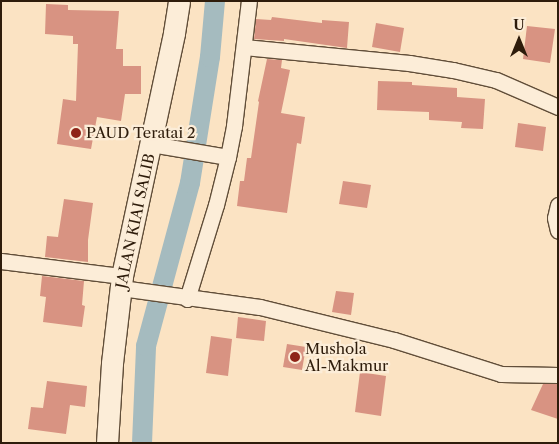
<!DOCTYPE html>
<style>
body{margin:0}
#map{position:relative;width:559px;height:444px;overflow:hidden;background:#fbe3c3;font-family:"Libre Caslon Text",serif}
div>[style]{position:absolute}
.canal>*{height:20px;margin:-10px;padding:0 10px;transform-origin:10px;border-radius:10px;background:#a5bbbf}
.building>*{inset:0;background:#d89382}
.roads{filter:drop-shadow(1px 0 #614e39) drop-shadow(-1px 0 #614e39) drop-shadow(0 1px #614e39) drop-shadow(0 -1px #614e39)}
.street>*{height:15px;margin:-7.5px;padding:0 7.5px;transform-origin:7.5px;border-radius:7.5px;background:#fcedd8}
.secondary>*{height:21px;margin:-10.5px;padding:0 10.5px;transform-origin:10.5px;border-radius:10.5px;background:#fcedd8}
.dots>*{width:14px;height:14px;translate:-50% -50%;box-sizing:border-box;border:2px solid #fcedd8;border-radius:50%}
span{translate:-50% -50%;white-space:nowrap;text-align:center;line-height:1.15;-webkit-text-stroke:4.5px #fcedd8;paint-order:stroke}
.poi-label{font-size:15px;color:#2e1c0b}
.left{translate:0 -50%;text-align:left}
.street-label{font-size:15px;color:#2e1c0b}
.frame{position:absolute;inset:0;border:2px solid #2e1c0b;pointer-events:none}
.north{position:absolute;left:494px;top:15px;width:50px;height:50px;-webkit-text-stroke:4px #fcedd8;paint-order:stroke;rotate:0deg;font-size:14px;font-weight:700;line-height:20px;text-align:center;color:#2e1c0b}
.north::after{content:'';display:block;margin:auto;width:18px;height:22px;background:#2e1c0b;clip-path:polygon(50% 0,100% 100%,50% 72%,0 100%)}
</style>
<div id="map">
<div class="canal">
<div style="left:142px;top:443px;width:97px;rotate:-87.6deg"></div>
<div style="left:146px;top:346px;width:169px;rotate:-74.9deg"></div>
<div style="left:190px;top:183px;width:128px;rotate:-81deg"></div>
<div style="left:210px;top:57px;width:56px;rotate:-84.9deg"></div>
</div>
<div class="building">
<div style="clip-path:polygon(46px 4px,68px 5px,68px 10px,119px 11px,116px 49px,123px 49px,123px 66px,141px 66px,141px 94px,125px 94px,121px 121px,97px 117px,91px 149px,57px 144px,63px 99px,76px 101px,78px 44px,73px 44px,73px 36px,45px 34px)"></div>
<div style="clip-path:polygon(272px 17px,322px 23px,322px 20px,349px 22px,347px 48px,284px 39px,284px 41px,254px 39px,256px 19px,271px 20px)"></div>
<div style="clip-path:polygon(376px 23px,404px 28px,400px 52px,372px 47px)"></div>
<div style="clip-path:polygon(527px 26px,555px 29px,550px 63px,523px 59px)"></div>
<div style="clip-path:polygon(267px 59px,282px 60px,281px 68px,290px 70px,281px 113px,305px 117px,301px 144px,297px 143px,287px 213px,237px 206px,240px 181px,244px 181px,247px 158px,251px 158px,259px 102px,258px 101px)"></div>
<div style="clip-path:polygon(378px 81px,412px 82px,412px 85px,457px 88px,457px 97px,485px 99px,483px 129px,461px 128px,462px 122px,429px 120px,429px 112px,377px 110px)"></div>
<div style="clip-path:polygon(518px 123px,546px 127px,543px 151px,515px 147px)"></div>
<div style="clip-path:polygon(343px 181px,371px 185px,367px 208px,339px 204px)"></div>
<div style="clip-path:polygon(64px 199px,93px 203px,88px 240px,88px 262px,45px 257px,47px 236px,58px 237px)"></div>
<div style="clip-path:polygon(42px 276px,84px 281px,82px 305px,85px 306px,82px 327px,43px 322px,46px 297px,40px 296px)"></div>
<div style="clip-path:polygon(336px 291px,354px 293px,351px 315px,332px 312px)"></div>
<div style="clip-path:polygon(238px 317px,266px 321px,264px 341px,236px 338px)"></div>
<div style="clip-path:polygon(211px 336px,232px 339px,228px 376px,206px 373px)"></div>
<div style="clip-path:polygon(287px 344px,306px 347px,302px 370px,283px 367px)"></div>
<div style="clip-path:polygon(360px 372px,386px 376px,381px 416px,355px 412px)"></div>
<div style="clip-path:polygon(47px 381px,87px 386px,85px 407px,70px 405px,66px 434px,28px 429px,31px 407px,43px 408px)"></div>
<div style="clip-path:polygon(543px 384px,558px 384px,558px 419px,531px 410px)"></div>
</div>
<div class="roads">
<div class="street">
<div style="left:244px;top:47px;width:166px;rotate:5.5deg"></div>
<div style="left:409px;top:63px;width:45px;rotate:9deg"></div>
<div style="left:453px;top:70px;width:44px;rotate:13.1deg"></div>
<div style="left:496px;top:80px;width:68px;rotate:23.5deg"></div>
<div style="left:151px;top:144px;width:78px;rotate:9.6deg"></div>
<div style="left:558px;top:205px;width:13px;rotate:103deg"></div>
<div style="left:555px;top:218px;width:13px;rotate:77deg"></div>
<div style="left:1px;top:261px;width:122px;rotate:7.1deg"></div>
<div style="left:121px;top:288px;width:140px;rotate:7.8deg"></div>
<div style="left:260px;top:307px;width:138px;rotate:13.8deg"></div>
<div style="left:394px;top:340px;width:112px;rotate:17.6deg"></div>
<div style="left:501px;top:374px;width:57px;rotate:1deg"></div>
<div style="left:187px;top:299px;width:98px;rotate:-72.9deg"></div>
<div style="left:216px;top:205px;width:49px;rotate:-76deg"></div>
<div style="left:228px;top:157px;width:32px;rotate:-79deg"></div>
<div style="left:234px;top:126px;width:126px;rotate:-83.2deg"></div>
</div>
<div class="secondary">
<div style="left:107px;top:443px;width:80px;rotate:-86.4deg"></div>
<div style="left:112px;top:363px;width:88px;rotate:-83.4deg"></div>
<div style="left:122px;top:276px;width:249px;rotate:-77.9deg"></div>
<div style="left:174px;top:33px;width:32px;rotate:-81deg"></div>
</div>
</div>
<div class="dots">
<div style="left:76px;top:133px;background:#8f2418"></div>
<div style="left:295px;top:357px;background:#8f2418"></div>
</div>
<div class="poi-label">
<span class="left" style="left:86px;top:133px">PAUD Teratai 2</span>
<span class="left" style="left:305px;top:357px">Mushola<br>Al-Makmur</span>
</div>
<div class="street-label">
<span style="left:135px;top:221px;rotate:-78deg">JALAN KIAI SALIB</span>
</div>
<div class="frame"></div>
<div class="north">U</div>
</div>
